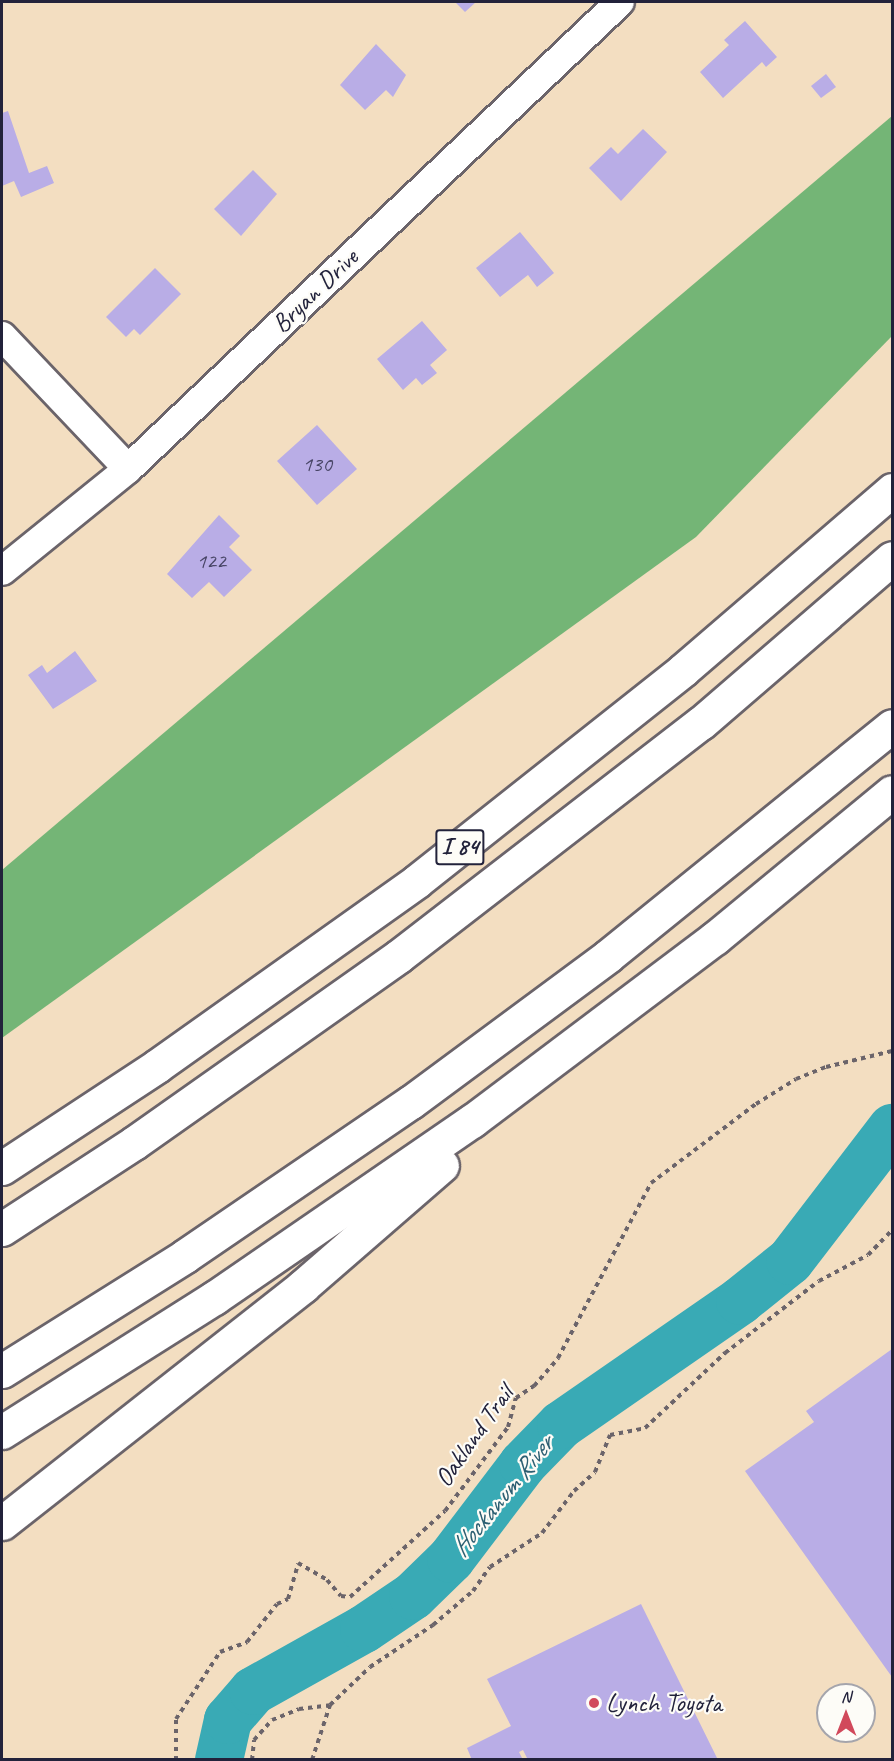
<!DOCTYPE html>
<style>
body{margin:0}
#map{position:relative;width:894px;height:1761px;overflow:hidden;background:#f3dec1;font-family:Caveat,sans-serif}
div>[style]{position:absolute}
.forest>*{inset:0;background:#74b576}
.river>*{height:48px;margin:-24px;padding:0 24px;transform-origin:24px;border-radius:24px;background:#39aab5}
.building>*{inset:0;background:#b9ade6}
.path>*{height:4px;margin-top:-2px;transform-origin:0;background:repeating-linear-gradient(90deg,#6b646a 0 4.5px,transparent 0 9px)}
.roads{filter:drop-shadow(2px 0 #6b646a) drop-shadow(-2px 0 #6b646a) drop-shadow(0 2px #6b646a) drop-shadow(0 -2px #6b646a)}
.minor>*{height:28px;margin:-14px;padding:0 14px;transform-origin:14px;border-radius:14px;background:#fff}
.motorway>*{height:33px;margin:-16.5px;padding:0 16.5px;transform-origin:16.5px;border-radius:16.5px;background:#fff}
.dots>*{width:16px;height:16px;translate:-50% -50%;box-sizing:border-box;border:3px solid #fdfcf7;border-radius:50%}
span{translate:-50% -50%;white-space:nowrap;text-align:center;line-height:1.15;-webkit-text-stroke:4.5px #fdfcf7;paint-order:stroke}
.number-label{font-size:22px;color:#484566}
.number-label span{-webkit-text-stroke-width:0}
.shield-label span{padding:2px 4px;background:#fdfcf7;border:2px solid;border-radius:4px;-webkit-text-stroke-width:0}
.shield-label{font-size:24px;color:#22223b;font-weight:700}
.street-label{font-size:26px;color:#22223b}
.poi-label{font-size:26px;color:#22223b}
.left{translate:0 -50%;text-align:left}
.water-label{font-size:27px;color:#2c5f72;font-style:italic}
.frame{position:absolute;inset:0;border:3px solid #22223b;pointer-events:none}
.north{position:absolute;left:816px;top:1683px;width:60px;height:60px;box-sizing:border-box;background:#fdfcf7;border:2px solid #a5a5ac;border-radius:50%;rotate:0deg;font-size:16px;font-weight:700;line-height:24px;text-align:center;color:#22223b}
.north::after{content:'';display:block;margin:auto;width:21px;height:27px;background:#d1495b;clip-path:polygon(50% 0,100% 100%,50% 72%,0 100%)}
</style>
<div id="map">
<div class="forest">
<div style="clip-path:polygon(892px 116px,892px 336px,696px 537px,2px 1038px,2px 870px)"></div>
</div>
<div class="river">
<div style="left:219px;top:1760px;width:41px;rotate:-77.3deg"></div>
<div style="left:228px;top:1720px;width:38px;rotate:-49deg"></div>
<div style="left:253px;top:1691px;width:127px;rotate:-29.2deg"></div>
<div style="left:364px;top:1629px;width:59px;rotate:-34deg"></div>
<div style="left:413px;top:1596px;width:53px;rotate:-44.2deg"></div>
<div style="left:451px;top:1559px;width:119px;rotate:-52.8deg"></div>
<div style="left:523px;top:1464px;width:54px;rotate:-45.7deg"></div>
<div style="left:561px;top:1425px;width:218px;rotate:-34.7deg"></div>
<div style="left:740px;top:1301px;width:64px;rotate:-38.7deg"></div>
<div style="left:790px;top:1261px;width:168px;rotate:-52.5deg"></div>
</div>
<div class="building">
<div style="clip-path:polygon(455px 2px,476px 2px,465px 12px)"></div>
<div style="clip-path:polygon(745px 21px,777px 57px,766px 67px,762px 62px,723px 98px,700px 72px,729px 45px,724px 40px)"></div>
<div style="clip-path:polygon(376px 44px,406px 75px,393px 97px,386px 90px,365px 110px,340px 85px)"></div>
<div style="clip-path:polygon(826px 74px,836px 87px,821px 98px,811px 86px)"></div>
<div style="clip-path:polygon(8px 111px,29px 173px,47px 166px,54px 183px,21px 197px,14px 181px,2px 186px,2px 113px)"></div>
<div style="clip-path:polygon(643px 129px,667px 152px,621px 201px,589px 168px,611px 147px,618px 154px)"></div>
<div style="clip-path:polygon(253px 170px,277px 194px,241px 236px,214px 209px)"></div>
<div style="clip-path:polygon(520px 232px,554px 273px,537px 287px,528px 275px,500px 297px,476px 268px)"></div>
<div style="clip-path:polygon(155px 268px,181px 294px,140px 335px,134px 329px,126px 337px,106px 317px)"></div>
<div style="clip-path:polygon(422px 321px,447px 350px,430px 365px,437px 373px,422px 385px,416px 378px,403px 390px,377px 359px)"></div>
<div style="clip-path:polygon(317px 425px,357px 469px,317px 505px,277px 461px)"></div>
<div style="clip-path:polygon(219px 515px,240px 536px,229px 547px,252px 570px,224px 597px,209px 582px,192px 598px,167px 574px)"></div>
<div style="clip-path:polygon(75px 651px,97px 681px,53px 709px,28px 675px,42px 665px,47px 673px)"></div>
<div style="clip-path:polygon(892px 1349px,892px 1677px,745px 1471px,814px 1422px,806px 1411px)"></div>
<div style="clip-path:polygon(641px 1604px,718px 1760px,528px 1760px,523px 1750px,519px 1752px,523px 1760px,472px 1760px,467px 1748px,511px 1726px,487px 1679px)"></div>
</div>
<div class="path">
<div style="left:176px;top:1760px;width:41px;rotate:-90deg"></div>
<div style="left:176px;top:1719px;width:80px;rotate:-56.7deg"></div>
<div style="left:220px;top:1652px;width:29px;rotate:-20deg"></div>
<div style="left:247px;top:1642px;width:48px;rotate:-51.7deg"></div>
<div style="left:277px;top:1604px;width:12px;rotate:-24deg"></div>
<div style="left:288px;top:1599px;width:37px;rotate:-74deg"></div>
<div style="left:298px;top:1563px;width:34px;rotate:30deg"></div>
<div style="left:327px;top:1580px;width:21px;rotate:49deg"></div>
<div style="left:341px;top:1596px;width:9px;rotate:6deg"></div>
<div style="left:350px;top:1597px;width:128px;rotate:-42.2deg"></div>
<div style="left:445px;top:1511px;width:105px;rotate:-53.1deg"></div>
<div style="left:508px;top:1427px;width:30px;rotate:-75deg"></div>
<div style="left:516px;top:1398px;width:22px;rotate:-34deg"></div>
<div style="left:534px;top:1386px;width:37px;rotate:-49deg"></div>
<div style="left:558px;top:1358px;width:198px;rotate:-62deg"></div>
<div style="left:651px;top:1183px;width:131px;rotate:-37deg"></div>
<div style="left:756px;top:1104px;width:47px;rotate:-32deg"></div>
<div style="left:796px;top:1079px;width:32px;rotate:-22deg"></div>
<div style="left:826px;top:1067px;width:68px;rotate:-13.6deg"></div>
<div style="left:252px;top:1760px;width:20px;rotate:-84deg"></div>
<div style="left:254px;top:1740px;width:27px;rotate:-48deg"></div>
<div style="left:272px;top:1720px;width:29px;rotate:-22deg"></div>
<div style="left:299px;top:1709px;width:31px;rotate:-7deg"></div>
<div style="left:330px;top:1705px;width:55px;rotate:-43.5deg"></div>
<div style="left:370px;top:1667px;width:76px;rotate:-33.7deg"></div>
<div style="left:433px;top:1625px;width:52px;rotate:-40.4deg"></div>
<div style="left:473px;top:1591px;width:29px;rotate:-55deg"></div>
<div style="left:490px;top:1567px;width:62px;rotate:-33.2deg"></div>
<div style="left:542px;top:1533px;width:53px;rotate:-52.7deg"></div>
<div style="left:574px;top:1491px;width:28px;rotate:-42deg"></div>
<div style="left:595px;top:1472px;width:40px;rotate:-68deg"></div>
<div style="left:610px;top:1435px;width:36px;rotate:-11deg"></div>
<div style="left:645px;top:1428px;width:110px;rotate:-43.2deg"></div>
<div style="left:725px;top:1353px;width:118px;rotate:-37.5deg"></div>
<div style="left:819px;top:1281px;width:55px;rotate:-28deg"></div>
<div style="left:868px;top:1255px;width:35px;rotate:-46deg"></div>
<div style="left:312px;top:1760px;width:58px;rotate:-71.9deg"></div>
</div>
<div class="roads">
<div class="minor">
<div style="left:2px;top:336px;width:183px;rotate:46.5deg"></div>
<div style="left:2px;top:571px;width:162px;rotate:-39deg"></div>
<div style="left:128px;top:469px;width:678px;rotate:-43.51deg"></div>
</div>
<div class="motorway">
<div style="left:2px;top:1168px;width:186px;rotate:-33.3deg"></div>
<div style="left:157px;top:1066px;width:319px;rotate:-35.4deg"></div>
<div style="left:417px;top:881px;width:340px;rotate:-38.4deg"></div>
<div style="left:683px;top:670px;width:276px;rotate:-40.7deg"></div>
<div style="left:2px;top:1229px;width:158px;rotate:-33.1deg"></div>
<div style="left:134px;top:1143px;width:324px;rotate:-35.2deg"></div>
<div style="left:399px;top:956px;width:381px;rotate:-37.7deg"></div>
<div style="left:701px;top:723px;width:252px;rotate:-40.8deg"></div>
<div style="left:2px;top:1371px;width:216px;rotate:-32.1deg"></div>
<div style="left:185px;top:1256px;width:273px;rotate:-34.3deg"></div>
<div style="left:411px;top:1102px;width:245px;rotate:-36.5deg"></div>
<div style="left:608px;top:956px;width:365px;rotate:-39deg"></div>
<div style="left:2px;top:1432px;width:251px;rotate:-32.3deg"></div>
<div style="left:214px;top:1298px;width:313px;rotate:-34.5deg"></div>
<div style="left:472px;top:1121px;width:304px;rotate:-37deg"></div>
<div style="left:715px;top:938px;width:229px;rotate:-39.5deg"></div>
<div style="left:2px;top:1523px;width:383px;rotate:-38.2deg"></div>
<div style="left:303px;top:1286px;width:184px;rotate:-41deg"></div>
</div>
</div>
<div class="dots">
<div style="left:594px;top:1703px;background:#d1495b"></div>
</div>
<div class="number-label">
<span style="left:317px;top:465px">130</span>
<span style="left:211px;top:562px">122</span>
</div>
<div class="shield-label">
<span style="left:460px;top:847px">I 84</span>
</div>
<div class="street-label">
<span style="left:315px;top:291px;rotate:-44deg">Bryan Drive</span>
<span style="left:474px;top:1436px;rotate:-55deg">Oakland Trail</span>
</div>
<div class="poi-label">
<span class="left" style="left:606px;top:1703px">Lynch Toyota</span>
</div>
<div class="water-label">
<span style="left:502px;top:1496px;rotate:-51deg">Hockanum River</span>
</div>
<div class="frame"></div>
<div class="north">N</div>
</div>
